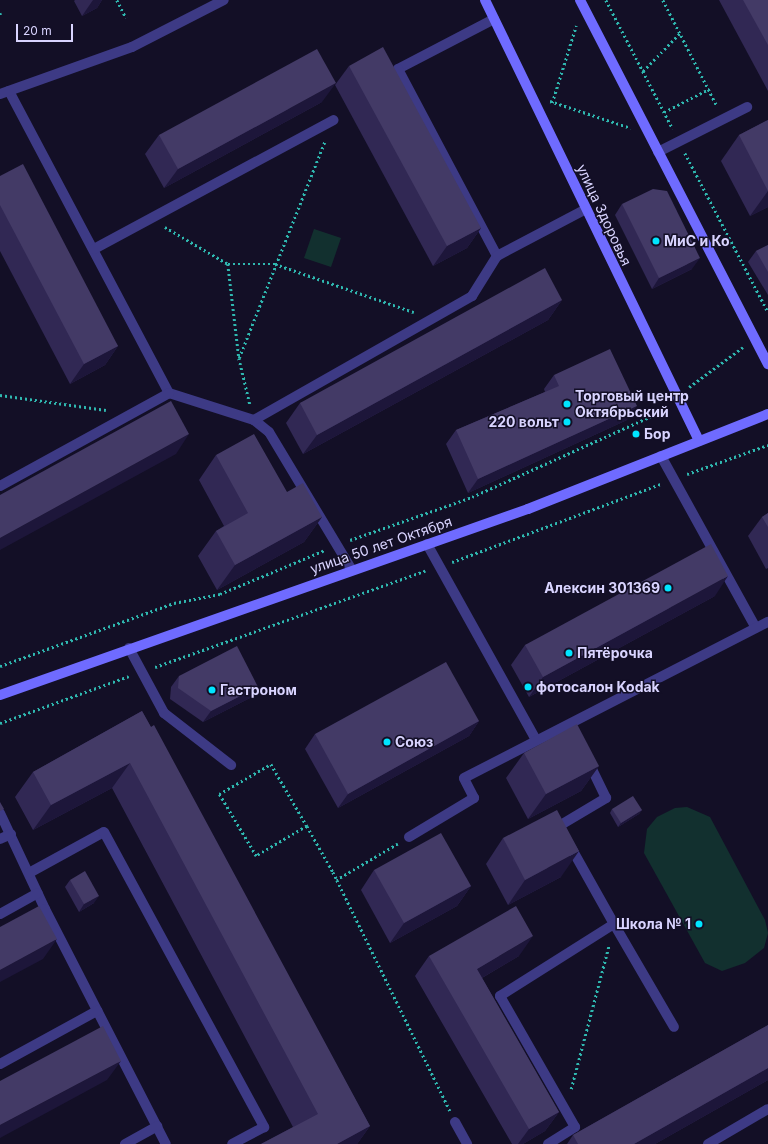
<!DOCTYPE html>
<meta charset="utf-8">
<style>
body{margin:0}
#map{position:relative;width:768px;height:1144px;overflow:hidden;background:#130f26;font-family:Inter,sans-serif}
div>[style]{position:absolute}
.green>*{inset:0;background:#12302f}
.path>*{height:2.5px;margin-top:-1.25px;transform-origin:0;background:repeating-linear-gradient(90deg,#2fb8b0 0 2px,transparent 0 5px)}
.lane>*{height:10px;margin:-5px;padding:0 5px;transform-origin:5px;border-radius:5px;background:#3d3a85}
.street>*{height:10px;margin:-5px;padding:0 5px;transform-origin:5px;border-radius:5px;background:#3d3a85}
.secondary>*{height:10px;margin:-5px;padding:0 5px;transform-origin:5px;border-radius:5px;background:#6f6bff}
.wall>*{inset:0;background:#312854}
.shaded-wall>*{inset:0;background:#1d163a}
.building>*{inset:0;background:#433a66}
.dots>*{width:11px;height:11px;translate:-50% -50%;box-sizing:border-box;border:2px solid #130f26;border-radius:50%}
span{translate:-50% -50%;white-space:nowrap;text-align:center;line-height:1.15;-webkit-text-stroke:3px #130f26;paint-order:stroke}
.street-label{font-size:14px;color:#d9d4ff}
.poi-label{font-size:14px;color:#d9d4ff;font-weight:700}
.left{translate:0 -50%;text-align:left}
.right{translate:-100% -50%;text-align:right}
.scale{position:absolute;left:16px;top:24px;width:57px;height:18px;box-sizing:border-box;border:2px solid #d9d4ff;border-top:0;padding-left:5px;font-size:12px;line-height:14px;white-space:nowrap;color:#d9d4ff;-webkit-text-stroke:3px #130f26;paint-order:stroke}
</style>
<div id="map">
<div class="green">
<div style="clip-path:polygon(314px 229px,341px 238px,331px 267px,304px 258px)"></div>
<div style="clip-path:polygon(687px 807px,710px 817px,765px 920px,768px 933px,764px 948px,745px 963px,722px 971px,705px 963px,644px 853px,647px 829px,657px 817px,675px 808px)"></div>
</div>
<div class="path">
<div style="left:117px;top:0;width:20px;rotate:63deg"></div>
<div style="left:606px;top:0;width:145px;rotate:62.6deg"></div>
<div style="left:663px;top:0;width:119px;rotate:63deg"></div>
<div style="left:0;top:13px;width:2px;rotate:63deg"></div>
<div style="left:643px;top:71px;width:53px;rotate:-45.8deg"></div>
<div style="left:550px;top:101px;width:85px;rotate:18.4deg"></div>
<div style="left:552px;top:103px;width:81px;rotate:-72.7deg"></div>
<div style="left:664px;top:112px;width:51px;rotate:-27.1deg"></div>
<div style="left:685px;top:153px;width:179px;rotate:62.4deg"></div>
<div style="left:165px;top:227px;width:73px;rotate:30.4deg"></div>
<div style="left:228px;top:264px;width:47px"></div>
<div style="left:275px;top:264px;width:147px;rotate:19.1deg"></div>
<div style="left:228px;top:264px;width:95px;rotate:83.3deg"></div>
<div style="left:239px;top:358px;width:47px;rotate:76.6deg"></div>
<div style="left:239px;top:358px;width:233px;rotate:-68.4deg"></div>
<div style="left:689px;top:387px;width:67px;rotate:-36.5deg"></div>
<div style="left:0;top:395px;width:107px;rotate:8.1deg"></div>
<div style="left:687px;top:474px;width:86px;rotate:-19.7deg"></div>
<div style="left:350px;top:540px;width:129px;rotate:-19.4deg"></div>
<div style="left:472px;top:497px;width:196px;rotate:-24.3deg"></div>
<div style="left:651px;top:416px;width:19px;rotate:-32deg"></div>
<div style="left:452px;top:562px;width:223px;rotate:-20.5deg"></div>
<div style="left:0;top:666px;width:185px;rotate:-19.9deg"></div>
<div style="left:174px;top:603px;width:47px;rotate:-11.1deg"></div>
<div style="left:220px;top:594px;width:114px;rotate:-22.7deg"></div>
<div style="left:155px;top:667px;width:287px;rotate:-19.6deg"></div>
<div style="left:0;top:723px;width:137px;rotate:-20deg"></div>
<div style="left:307px;top:826px;width:59px;rotate:149.5deg"></div>
<div style="left:256px;top:856px;width:72px;rotate:-120.8deg"></div>
<div style="left:219px;top:794px;width:60px;rotate:-30deg"></div>
<div style="left:271px;top:764px;width:72px;rotate:59.9deg"></div>
<div style="left:307px;top:826px;width:53px;rotate:60.5deg"></div>
<div style="left:333px;top:872px;width:9px;rotate:63deg"></div>
<div style="left:398px;top:844px;width:71px;rotate:149.5deg"></div>
<div style="left:337px;top:880px;width:257px;rotate:63.9deg"></div>
<div style="left:571px;top:1089px;width:149px;rotate:-75.2deg"></div>
</div>
<div class="lane">
<div style="left:494px;top:19px;width:108px;rotate:152.5deg"></div>
<div style="left:398px;top:69px;width:212px;rotate:62.1deg"></div>
<div style="left:9px;top:91px;width:342px;rotate:62.1deg"></div>
<div style="left:169px;top:393px;width:89px;rotate:17.6deg"></div>
<div style="left:254px;top:420px;width:19px;rotate:39deg"></div>
<div style="left:269px;top:432px;width:161px;rotate:59deg"></div>
<div style="left:658px;top:152px;width:100px;rotate:-26.8deg"></div>
<div style="left:94px;top:249px;width:272px;rotate:-28.3deg"></div>
<div style="left:254px;top:420px;width:251px;rotate:-29.6deg"></div>
<div style="left:472px;top:296px;width:47px;rotate:-58deg"></div>
<div style="left:497px;top:256px;width:101px;rotate:-27.8deg"></div>
<div style="left:661px;top:456px;width:196px;rotate:61.1deg"></div>
<div style="left:0;top:486px;width:193px;rotate:-28.8deg"></div>
<div style="left:427px;top:544px;width:224px;rotate:60.9deg"></div>
<div style="left:129px;top:648px;width:74px;rotate:61.7deg"></div>
<div style="left:164px;top:713px;width:85px;rotate:37.8deg"></div>
<div style="left:0;top:813px;width:106px;rotate:64.9deg"></div>
<div style="left:45px;top:909px;width:264px;rotate:62.8deg"></div>
<div style="left:409px;top:837px;width:76px;rotate:-31deg"></div>
<div style="left:474px;top:798px;width:22px;rotate:-117deg"></div>
<div style="left:464px;top:778px;width:342px;rotate:-27.2deg"></div>
<div style="left:0;top:839px;width:12px;rotate:-24deg"></div>
<div style="left:29px;top:873px;width:85px;rotate:-28.7deg"></div>
<div style="left:104px;top:832px;width:336px;rotate:61.5deg"></div>
<div style="left:264px;top:1127px;width:36px;rotate:152deg"></div>
<div style="left:0;top:914px;width:43px;rotate:-28.9deg"></div>
<div style="left:614px;top:924px;width:119px;rotate:59.8deg"></div>
<div style="left:0;top:1064px;width:111px;rotate:-28.7deg"></div>
<div style="left:125px;top:1144px;width:37px;rotate:-29deg"></div>
<div style="left:548px;top:1144px;width:32px;rotate:-32deg"></div>
<div style="left:575px;top:1127px;width:151px;rotate:-119.8deg"></div>
<div style="left:500px;top:996px;width:135px;rotate:-32.3deg"></div>
<div style="left:614px;top:924px;width:112px;rotate:-119.3deg"></div>
<div style="left:559px;top:826px;width:55px;rotate:-30.8deg"></div>
<div style="left:606px;top:798px;width:41px;rotate:-115.9deg"></div>
<div style="left:708px;top:1144px;width:69px;rotate:-30.3deg"></div>
</div>
<div class="street">
<div style="left:0;top:94px;width:140px;rotate:-19.6deg"></div>
<div style="left:132px;top:47px;width:103px;rotate:-27.1deg"></div>
<div style="left:455px;top:1122px;width:25px;rotate:61deg"></div>
</div>
<div class="secondary">
<div style="left:485px;top:0;width:490px;rotate:64.1deg"></div>
<div style="left:580px;top:0;width:410px;rotate:62.7deg"></div>
<div style="left:0;top:695px;width:560px;rotate:-19.41deg"></div>
<div style="left:528px;top:509px;width:258px;rotate:-21.6deg"></div>
</div>
<div class="wall">
<div style="clip-path:polygon(75px 0,102px 0,97px 8px,82px 16px,74px 1px)"></div>
<div style="clip-path:polygon(719px 0,768px 0,768px 91px)"></div>
<div style="clip-path:polygon(349px 66px,481px 228px,467px 248px,433px 266px,335px 85px)"></div>
<div style="clip-path:polygon(322px 102px,164px 188px,145px 154px,159px 135px)"></div>
<div style="clip-path:polygon(768px 120px,768px 207px,750px 216px,721px 161px,739px 135px)"></div>
<div style="clip-path:polygon(0 176px,118px 346px,105px 365px,70px 384px,0 251px)"></div>
<div style="clip-path:polygon(622px 204px,692px 269px,652px 289px,615px 215px)"></div>
<div style="clip-path:polygon(768px 245px,768px 295px,748px 262px,756px 251px)"></div>
<div style="clip-path:polygon(562px 300px,548px 320px,303px 454px,286px 423px,300px 403px)"></div>
<div style="clip-path:polygon(554px 375px,627px 420px,468px 493px,446px 444px,456px 430px,545px 392px,544px 389px)"></div>
<div style="clip-path:polygon(216px 455px,287px 492px,322px 517px,304px 542px,217px 590px,198px 556px,216px 531px,224px 526px,199px 480px)"></div>
<div style="clip-path:polygon(768px 513px,768px 568px,766px 569px,748px 536px,762px 517px)"></div>
<div style="clip-path:polygon(715px 596px,529px 697px,511px 665px,525px 645px)"></div>
<div style="clip-path:polygon(179px 676px,250px 698px,203px 722px,170px 699px,171px 687px)"></div>
<div style="clip-path:polygon(142px 711px,370px 1126px,357px 1144px,261px 1144px,293px 1127px,112px 788px,33px 830px,15px 797px,33px 772px)"></div>
<div style="clip-path:polygon(479px 721px,469px 736px,338px 808px,305px 749px,315px 734px)"></div>
<div style="clip-path:polygon(524px 753px,599px 766px,581px 791px,528px 819px,506px 778px)"></div>
<div style="clip-path:polygon(612px 809px,642px 810px,639px 814px,618px 827px,610px 813px)"></div>
<div style="clip-path:polygon(503px 838px,561px 877px,508px 905px,486px 864px)"></div>
<div style="clip-path:polygon(374px 870px,471px 886px,457px 906px,390px 943px,361px 890px)"></div>
<div style="clip-path:polygon(70px 880px,94px 903px,79px 912px,65px 887px)"></div>
<div style="clip-path:polygon(429px 956px,519px 956px,482px 978px,559px 1112px,545px 1131px,523px 1144px,512px 1144px,415px 976px)"></div>
<div style="clip-path:polygon(768px 1025px,768px 1080px,655px 1144px,567px 1144px,573px 1135px)"></div>
</div>
<div class="shaded-wall">
<div style="clip-path:polygon(93px 0,102px 0,97px 8px,82px 16px)"></div>
<div style="clip-path:polygon(336px 83px,322px 102px,164px 188px,178px 169px)"></div>
<div style="clip-path:polygon(768px 191px,768px 207px,750px 216px)"></div>
<div style="clip-path:polygon(481px 228px,467px 248px,433px 266px,447px 246px)"></div>
<div style="clip-path:polygon(700px 258px,692px 269px,652px 289px,659px 278px)"></div>
<div style="clip-path:polygon(562px 300px,548px 320px,303px 454px,317px 435px)"></div>
<div style="clip-path:polygon(118px 346px,105px 365px,70px 384px,84px 364px)"></div>
<div style="clip-path:polygon(637px 406px,627px 420px,468px 493px,478px 479px)"></div>
<div style="clip-path:polygon(189px 434px,176px 454px,0 550px,0 538px)"></div>
<div style="clip-path:polygon(322px 517px,304px 542px,217px 590px,235px 565px)"></div>
<div style="clip-path:polygon(728px 576px,715px 596px,529px 697px,543px 677px)"></div>
<div style="clip-path:polygon(258px 687px,250px 698px,203px 722px,211px 711px)"></div>
<div style="clip-path:polygon(479px 721px,469px 736px,338px 808px,348px 794px)"></div>
<div style="clip-path:polygon(130px 763px,112px 788px,33px 830px,51px 805px)"></div>
<div style="clip-path:polygon(599px 766px,581px 791px,528px 819px,546px 794px)"></div>
<div style="clip-path:polygon(642px 810px,639px 814px,618px 827px,621px 823px)"></div>
<div style="clip-path:polygon(579px 851px,561px 877px,508px 905px,525px 880px)"></div>
<div style="clip-path:polygon(471px 886px,457px 906px,390px 943px,404px 923px)"></div>
<div style="clip-path:polygon(99px 896px,94px 903px,79px 912px,84px 904px)"></div>
<div style="clip-path:polygon(533px 936px,519px 956px,463px 989px,477px 969px)"></div>
<div style="clip-path:polygon(57px 939px,43px 959px,0 982px,0 970px)"></div>
<div style="clip-path:polygon(121px 1061px,107px 1080px,0 1138px,0 1125px)"></div>
<div style="clip-path:polygon(768px 1068px,768px 1080px,655px 1144px,634px 1144px)"></div>
<div style="clip-path:polygon(559px 1112px,545px 1131px,523px 1144px,518px 1144px,529px 1129px)"></div>
<div style="clip-path:polygon(370px 1126px,357px 1144px,337px 1144px)"></div>
</div>
<div class="building">
<div style="clip-path:polygon(743px 0,768px 0,768px 45px)"></div>
<div style="clip-path:polygon(383px 47px,481px 228px,447px 246px,349px 66px)"></div>
<div style="clip-path:polygon(317px 49px,336px 83px,178px 169px,159px 135px)"></div>
<div style="clip-path:polygon(768px 120px,768px 191px,739px 135px)"></div>
<div style="clip-path:polygon(23px 164px,118px 346px,84px 364px,0 205px,0 176px)"></div>
<div style="clip-path:polygon(653px 189px,667px 191px,700px 258px,659px 278px,622px 204px)"></div>
<div style="clip-path:polygon(768px 245px,768px 272px,756px 251px)"></div>
<div style="clip-path:polygon(545px 268px,562px 300px,317px 435px,300px 403px)"></div>
<div style="clip-path:polygon(610px 349px,637px 406px,478px 479px,456px 430px,559px 386px,554px 375px)"></div>
<div style="clip-path:polygon(171px 401px,189px 434px,0 538px,0 495px)"></div>
<div style="clip-path:polygon(254px 434px,287px 492px,303px 483px,322px 517px,235px 565px,216px 531px,248px 513px,216px 455px)"></div>
<div style="clip-path:polygon(768px 513px,768px 527px,762px 517px)"></div>
<div style="clip-path:polygon(711px 544px,728px 576px,543px 677px,525px 645px)"></div>
<div style="clip-path:polygon(237px 646px,258px 687px,211px 711px,178px 688px,179px 676px)"></div>
<div style="clip-path:polygon(446px 662px,479px 721px,348px 794px,315px 734px)"></div>
<div style="clip-path:polygon(142px 711px,151px 727px,154px 725px,370px 1126px,337px 1144px,261px 1144px,318px 1114px,130px 763px,51px 805px,33px 772px)"></div>
<div style="clip-path:polygon(577px 724px,599px 766px,546px 794px,524px 753px)"></div>
<div style="clip-path:polygon(633px 796px,642px 810px,621px 823px,612px 809px)"></div>
<div style="clip-path:polygon(0 802px,4px 809px,0 811px)"></div>
<div style="clip-path:polygon(557px 810px,579px 851px,525px 880px,503px 838px)"></div>
<div style="clip-path:polygon(441px 833px,471px 886px,404px 923px,374px 870px)"></div>
<div style="clip-path:polygon(85px 871px,99px 896px,84px 904px,70px 880px)"></div>
<div style="clip-path:polygon(39px 906px,57px 939px,0 970px,0 927px)"></div>
<div style="clip-path:polygon(516px 906px,533px 936px,477px 969px,559px 1112px,529px 1129px,429px 956px)"></div>
<div style="clip-path:polygon(768px 1025px,768px 1068px,634px 1144px,578px 1144px,573px 1135px)"></div>
<div style="clip-path:polygon(103px 1026px,121px 1061px,0 1125px,0 1081px)"></div>
</div>
<div class="dots">
<div style="left:656px;top:241px;background:#00e5ff"></div>
<div style="left:567px;top:404px;background:#00e5ff"></div>
<div style="left:567px;top:422px;background:#00e5ff"></div>
<div style="left:636px;top:434px;background:#00e5ff"></div>
<div style="left:668px;top:588px;background:#00e5ff"></div>
<div style="left:569px;top:653px;background:#00e5ff"></div>
<div style="left:528px;top:687px;background:#00e5ff"></div>
<div style="left:212px;top:690px;background:#00e5ff"></div>
<div style="left:387px;top:742px;background:#00e5ff"></div>
<div style="left:699px;top:924px;background:#00e5ff"></div>
</div>
<div class="street-label">
<span style="left:604px;top:215px;rotate:65deg">улица Здоровья</span>
<span style="left:381px;top:545px;rotate:-19deg">улица 50 лет Октября</span>
</div>
<div class="poi-label">
<span class="left" style="left:664px;top:241px">МиС и Ко</span>
<span class="left" style="left:575px;top:404px">Торговый центр<br>Октябрьский</span>
<span class="right" style="left:559px;top:422px">220 вольт</span>
<span class="left" style="left:644px;top:434px">Бор</span>
<span class="right" style="left:660px;top:588px">Алексин 301369</span>
<span class="left" style="left:577px;top:653px">Пятёрочка</span>
<span class="left" style="left:536px;top:687px">фотосалон Kodak</span>
<span class="left" style="left:220px;top:690px">Гастроном</span>
<span class="left" style="left:395px;top:742px">Союз</span>
<span class="right" style="left:691px;top:924px">Школа № 1</span>
</div>
<div class="scale">20 m</div>
</div>
